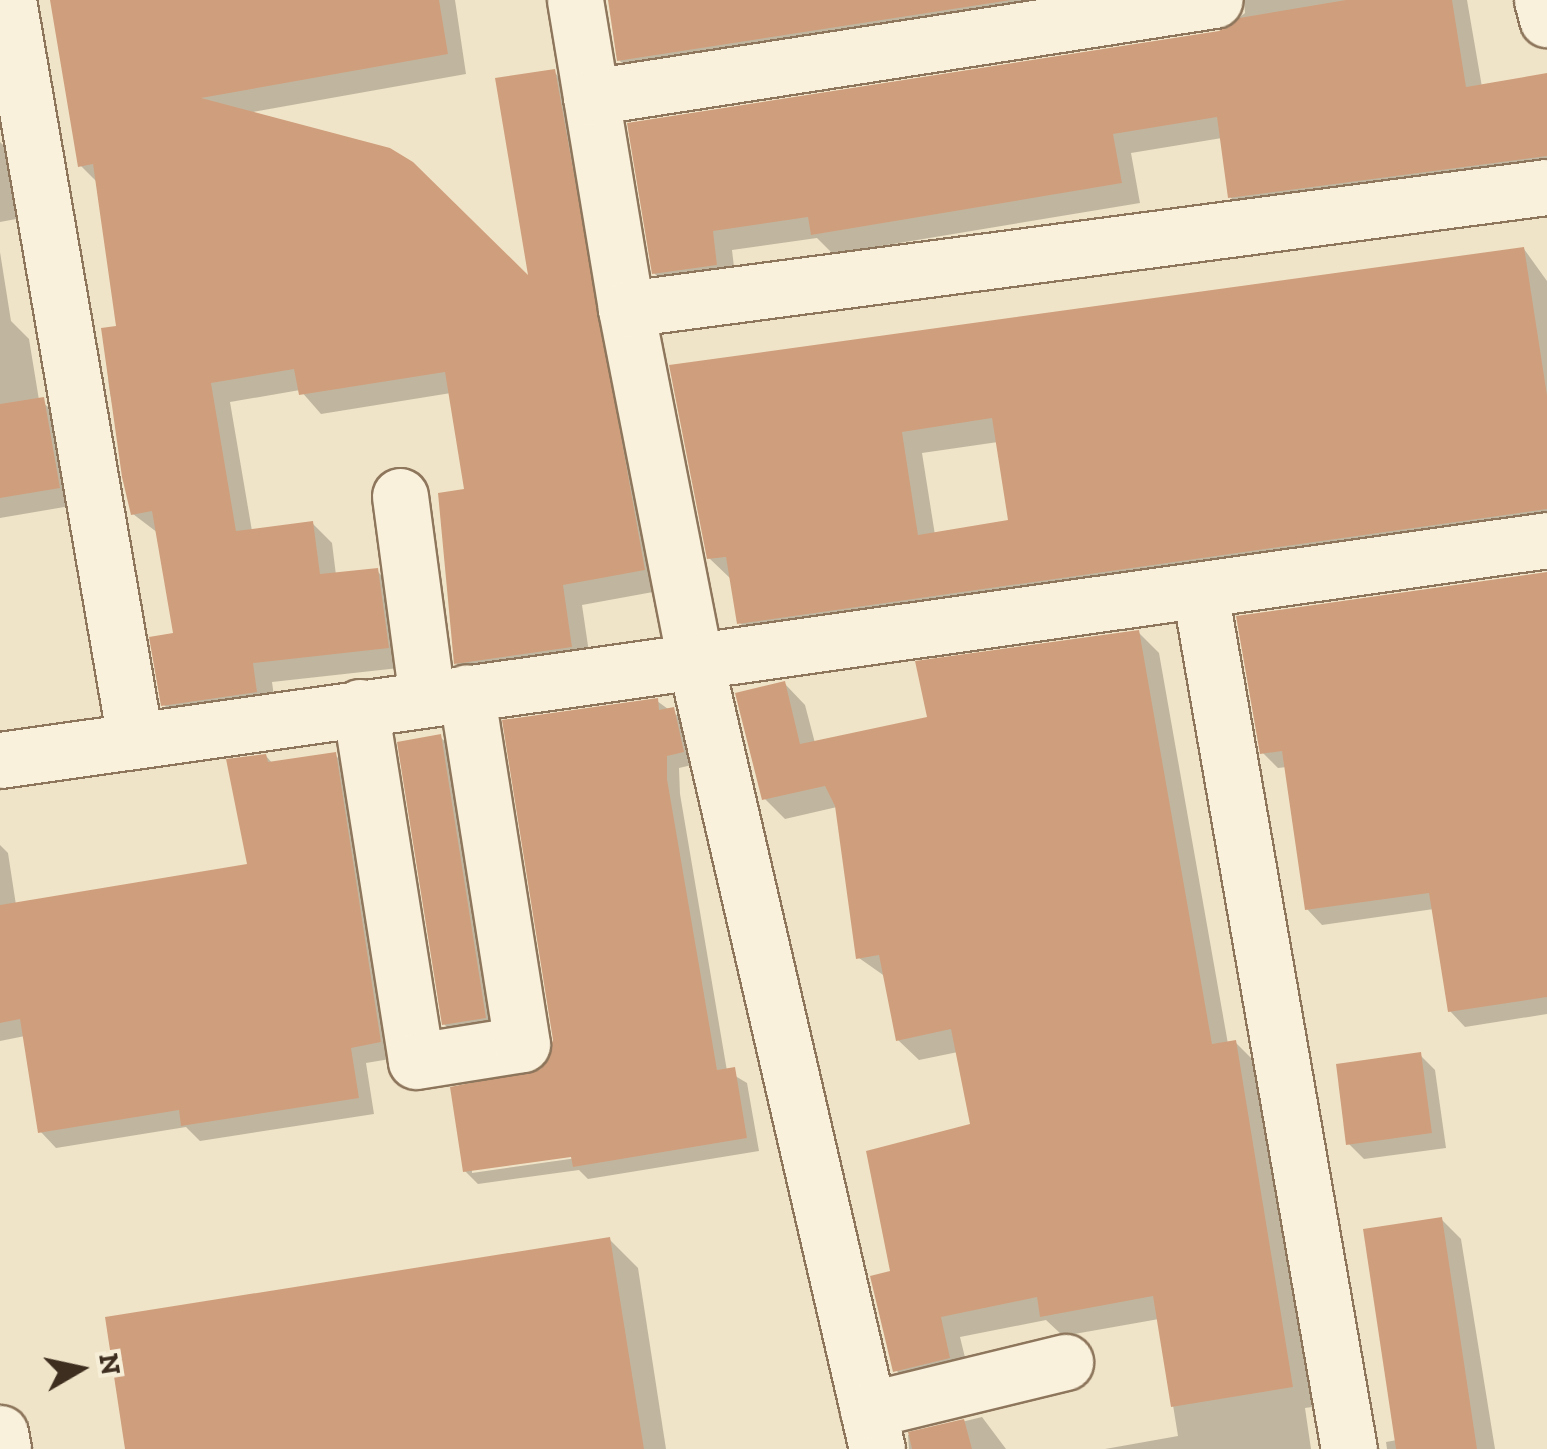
<!DOCTYPE html>
<style>
body{margin:0}
#map{position:relative;width:1547px;height:1449px;overflow:hidden;background:#f0e4c8;font-family:"Zilla Slab",serif}
div>[style]{position:absolute}
.shadow>*{inset:0;background:#0003}
.building>*{inset:0;background:#cf9f7d}
.roads{filter:drop-shadow(2px 0 #8d765c) drop-shadow(-2px 0 #8d765c) drop-shadow(0 2px #8d765c) drop-shadow(0 -2px #8d765c)}
.minor>*{height:55px;margin:-27.5px;padding:0 27.5px;transform-origin:27.5px;border-radius:27.5px;background:#faf1dc}
.tertiary>*{height:55px;margin:-27.5px;padding:0 27.5px;transform-origin:27.5px;border-radius:27.5px;background:#faf1dc}
span{translate:-50% -50%;white-space:nowrap;text-align:center;line-height:1.15;-webkit-text-stroke:9px #f7eed8;paint-order:stroke}
.north{position:absolute;left:30px;top:1319px;width:100px;height:100px;-webkit-text-stroke:8px #f7eed8;paint-order:stroke;rotate:81deg;font-size:28px;font-weight:700;line-height:40px;text-align:center;color:#3d2e20}
.north::after{content:'';display:block;margin:auto;width:35px;height:45px;background:#3d2e20;clip-path:polygon(50% 0,100% 100%,50% 72%,0 100%)}
</style>
<div id="map">
<div class="shadow">
<div style="clip-path:polygon(53px 0,455px 0,466px 74px,247px 113px,531px 282px,554px 72px,574px 92px,664px 590px,582px 605px,591px 666px,476px 683px,456px 663px,467px 491px,451px 393px,321px 414px,300px 390px,230px 402px,252px 531px,312px 523px,332px 543px,336px 575px,377px 571px,397px 591px,408px 667px,272px 682px,276px 711px,183px 724px,163px 704px,176px 635px,158px 533px,133px 514px,109px 387px,104px 330px,119px 328px,99px 184px,81px 166px)"></div>
<div style="clip-path:polygon(610px 0,1152px 0,639px 80px,619px 60px)"></div>
<div style="clip-path:polygon(1244px 0,1467px 0,1482px 87px,1547px 76px,1547px 176px,1250px 216px,1230px 197px,1222px 138px,1131px 153px,1140px 203px,833px 254px,817px 238px,732px 250px,736px 284px,674px 293px,654px 273px,630px 125px,1220px 33px,1245px 13px)"></div>
<div style="clip-path:polygon(0 142px,17px 159px,27px 217px,0 222px)"></div>
<div style="clip-path:polygon(evenodd,1524px 249px,1547px 281px,1547px 533px,761px 644px,739px 622px,733px 581px,709px 558px,672px 367px,1524px 249px,998px 442px,1011px 523px,935px 535px,922px 453px,998px 442px)"></div>
<div style="clip-path:polygon(0 252px,11px 321px,29px 339px,39px 400px,61px 417px,76px 505px,0 518px)"></div>
<div style="clip-path:polygon(1547px 574px,1547px 1014px,1465px 1027px,1450px 1011px,1434px 909px,1322px 925px,1307px 909px,1287px 767px,1278px 768px,1262px 752px)"></div>
<div style="clip-path:polygon(1138px 632px,1159px 653px,1228px 1044px,1235px 1042px,1256px 1063px,1312px 1407px,1305px 1408px,1311px 1449px,1105px 1449px,1178px 1436px,1159px 1319px,1063px 1336px,1046px 1320px,960px 1337px,970px 1378px,916px 1391px,896px 1370px,893px 1273px,973px 1126px,958px 1052px,919px 1060px,898px 1040px,886px 977px,859px 958px,837px 807px,785px 819px,764px 798px,785px 684px,805px 705px,815px 743px,930px 719px)"></div>
<div style="clip-path:polygon(evenodd,657px 701px,686px 722px,696px 764px,679px 768px,680px 794px,727px 1071px,747px 1083px,759px 1151px,588px 1179px,579px 1170px,478px 1184px,465px 1171px,543px 1071px,555px 1040px,657px 701px,583px 1152px,584px 1157px,472px 1173px,472px 1168px,583px 1152px)"></div>
<div style="clip-path:polygon(440px 737px,450px 746px,494px 1027px,454px 1034px,444px 1024px)"></div>
<div style="clip-path:polygon(335px 755px,351px 771px,396px 1058px,366px 1063px,374px 1114px,200px 1141px,186px 1127px,56px 1148px,40px 1131px,25px 1036px,0 1041px,0 845px,8px 853px,16px 905px,250px 866px,266px 756px,273px 764px)"></div>
<div style="clip-path:polygon(1420px 1055px,1435px 1070px,1446px 1148px,1364px 1159px,1349px 1144px)"></div>
<div style="clip-path:polygon(1441px 1219px,1461px 1239px,1495px 1449px,1387px 1449px,1386px 1442px,1397px 1440px)"></div>
<div style="clip-path:polygon(610px 1240px,638px 1268px,666px 1449px,128px 1449px)"></div>
<div style="clip-path:polygon(982px 1417px,1006px 1449px,909px 1449px,908px 1435px)"></div>
</div>
<div class="building">
<div style="clip-path:polygon(50px 0,439px 0,448px 54px,201px 98px,390px 148px,413px 162px,528px 275px,495px 78px,555px 69px,645px 570px,563px 585px,572px 647px,454px 664px,438px 493px,464px 489px,445px 372px,299px 395px,294px 369px,211px 383px,236px 531px,313px 521px,320px 574px,378px 568px,389px 648px,253px 663px,257px 692px,161px 706px,149px 637px,173px 633px,152px 511px,131px 515px,122px 477px,101px 328px,116px 326px,93px 164px,78px 167px)"></div>
<div style="clip-path:polygon(608px 0,1011px 0,617px 61px)"></div>
<div style="clip-path:polygon(1346px 0,1452px 0,1466px 87px,1547px 73px,1547px 156px,1228px 198px,1217px 117px,1113px 134px,1122px 183px,811px 235px,808px 217px,713px 231px,717px 265px,652px 274px,627px 123px,1219px 31px,1239px 18px)"></div>
<div style="clip-path:polygon(evenodd,1524px 247px,1547px 395px,1547px 509px,737px 624px,726px 557px,707px 559px,669px 365px,1524px 247px,992px 418px,1008px 520px,918px 535px,902px 432px,992px 418px)"></div>
<div style="clip-path:polygon(44px 397px,60px 488px,0 498px,0 404px)"></div>
<div style="clip-path:polygon(1547px 572px,1547px 997px,1448px 1012px,1429px 893px,1305px 910px,1282px 751px,1260px 754px,1236px 616px)"></div>
<div style="clip-path:polygon(1139px 630px,1212px 1044px,1236px 1040px,1293px 1387px,1171px 1407px,1153px 1296px,1040px 1317px,1037px 1297px,941px 1317px,950px 1358px,893px 1372px,870px 1276px,890px 1271px,866px 1151px,970px 1124px,951px 1029px,896px 1041px,879px 955px,856px 959px,835px 806px,825px 786px,762px 800px,735px 693px,785px 681px,800px 744px,927px 717px,915px 661px)"></div>
<div style="clip-path:polygon(658px 698px,659px 710px,674px 707px,684px 752px,667px 756px,667px 779px,717px 1070px,735px 1067px,747px 1138px,573px 1167px,571px 1157px,463px 1172px,450px 1087px,541px 1069px,553px 1040px,502px 720px)"></div>
<div style="clip-path:polygon(441px 734px,486px 1018px,442px 1025px,397px 742px)"></div>
<div style="clip-path:polygon(336px 752px,381px 1042px,351px 1048px,359px 1098px,181px 1126px,179px 1110px,38px 1133px,20px 1019px,0 1023px,0 905px,247px 864px,226px 759px,266px 754px,268px 762px)"></div>
<div style="clip-path:polygon(1421px 1052px,1432px 1133px,1346px 1145px,1336px 1064px)"></div>
<div style="clip-path:polygon(1442px 1217px,1477px 1449px,1396px 1449px,1363px 1229px)"></div>
<div style="clip-path:polygon(610px 1237px,644px 1449px,125px 1449px,105px 1317px)"></div>
<div style="clip-path:polygon(964px 1419px,972px 1449px,912px 1449px,908px 1432px)"></div>
</div>
<div class="roads">
<div class="minor">
<div style="left:8px;top:0;width:750px;rotate:80.25deg"></div>
<div style="left:575px;top:0;width:313px;rotate:80.6deg"></div>
<div style="left:626px;top:309px;width:358px;rotate:78.9deg"></div>
<div style="left:695px;top:660px;width:810px;rotate:77.01deg"></div>
<div style="left:591px;top:97px;width:631px;rotate:-8.85deg"></div>
<div style="left:626px;top:309px;width:929px;rotate:-7.55deg"></div>
<div style="left:400px;top:496px;width:204px;rotate:82.4deg"></div>
<div style="left:1200px;top:592px;width:870px;rotate:80.14deg"></div>
<div style="left:360px;top:707px;width:358px;rotate:81deg"></div>
<div style="left:416px;top:1061px;width:107px;rotate:-9.1deg"></div>
<div style="left:522px;top:1044px;width:356px;rotate:-99deg"></div>
<div style="left:0;top:760px;width:1563px;rotate:-8.09deg"></div>
<div style="left:868px;top:1410px;width:203px;rotate:-13.7deg"></div>
<div style="left:0;top:1433px;width:16px;rotate:79deg"></div>
</div>
<div class="tertiary">
<div style="left:1542px;top:0;width:20px;rotate:75deg"></div>
</div>
</div>
<div class="north">N</div>
</div>
